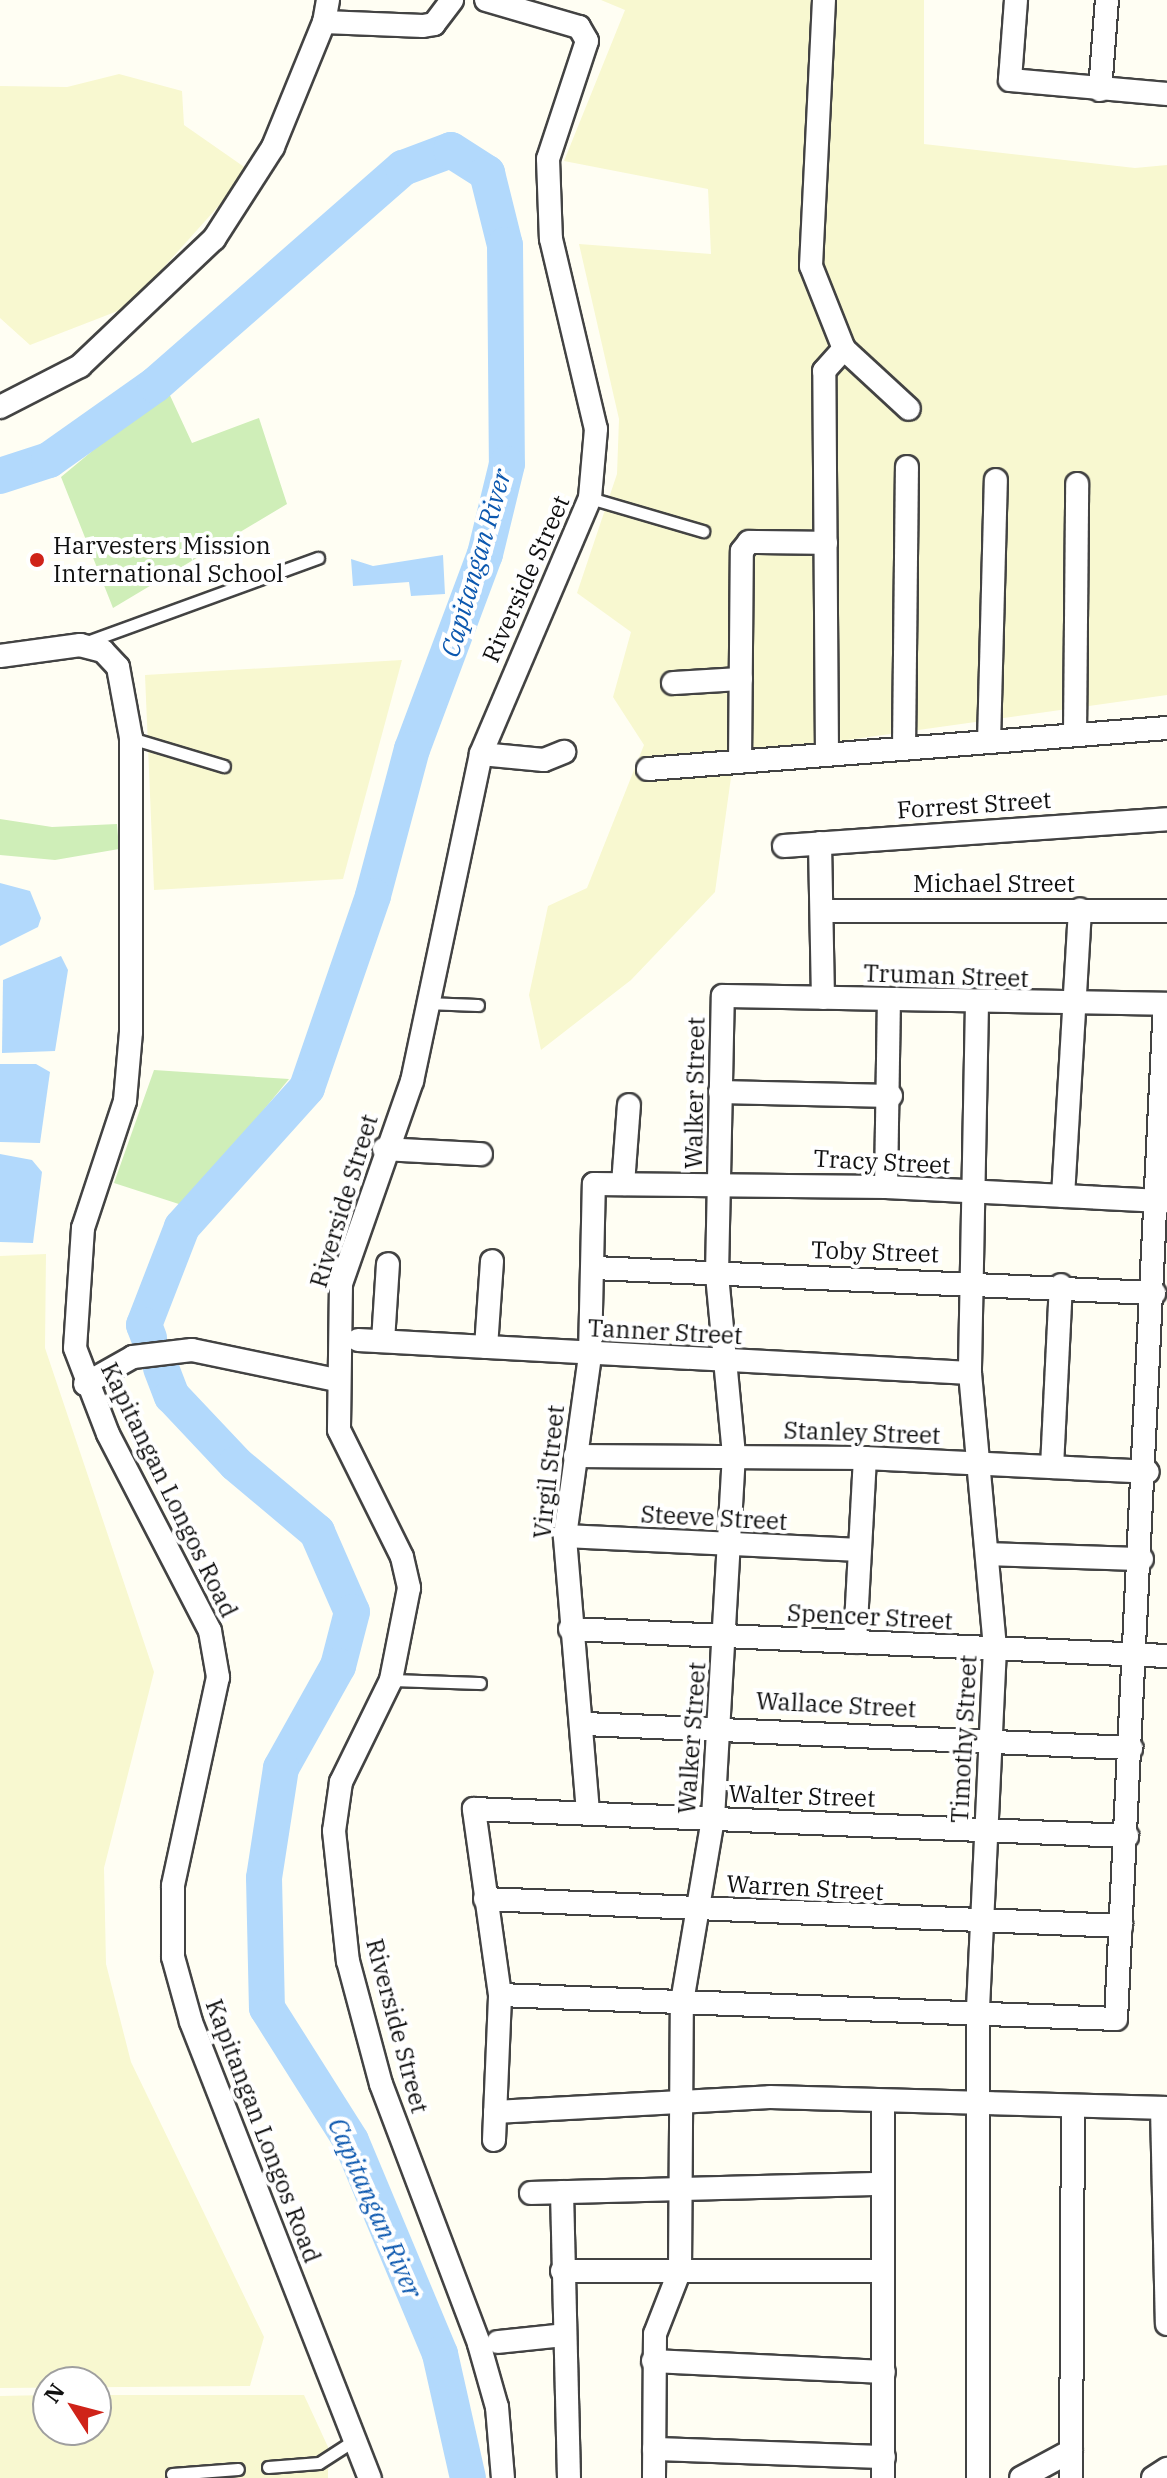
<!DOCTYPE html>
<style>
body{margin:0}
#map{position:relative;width:1167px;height:2478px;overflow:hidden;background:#fffef3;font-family:"IBM Plex Serif",serif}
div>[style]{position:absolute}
.farmland>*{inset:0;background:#f8f8d0}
.green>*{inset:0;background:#cfeeb8}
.water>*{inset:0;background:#b2d9fc}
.river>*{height:36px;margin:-18px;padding:0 18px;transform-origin:18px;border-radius:18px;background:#b2d9fc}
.roads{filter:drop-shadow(2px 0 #434343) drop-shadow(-2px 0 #434343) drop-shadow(0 2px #434343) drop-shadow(0 -2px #434343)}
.lane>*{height:11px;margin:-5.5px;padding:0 5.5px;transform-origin:5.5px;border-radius:5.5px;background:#fff}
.street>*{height:22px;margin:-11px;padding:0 11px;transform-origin:11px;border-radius:11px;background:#fff}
.dots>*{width:22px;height:22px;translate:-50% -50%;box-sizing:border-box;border:4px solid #fff;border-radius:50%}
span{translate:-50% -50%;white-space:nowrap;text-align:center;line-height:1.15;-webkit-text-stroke:8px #fff;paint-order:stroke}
.poi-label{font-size:24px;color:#101010}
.left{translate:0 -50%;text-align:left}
.street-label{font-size:24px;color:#101010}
.water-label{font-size:26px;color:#0c58af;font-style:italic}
.north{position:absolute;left:32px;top:2366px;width:80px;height:80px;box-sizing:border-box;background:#fff;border:2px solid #9f9f9f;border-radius:50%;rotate:306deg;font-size:22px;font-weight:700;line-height:32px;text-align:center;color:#101010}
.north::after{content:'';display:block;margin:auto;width:28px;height:36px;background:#cf2319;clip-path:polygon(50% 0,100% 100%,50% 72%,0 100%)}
</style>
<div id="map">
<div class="farmland">
<div style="clip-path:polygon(601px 0,924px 0,924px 144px,1135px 168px,1167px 165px,1167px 695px,734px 756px,715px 892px,631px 980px,541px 1050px,529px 995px,548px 906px,587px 888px,644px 745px,613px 697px,631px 632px,577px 593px,617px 474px,619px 419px,579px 244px,711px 254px,708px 189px,564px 161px,625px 10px)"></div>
<div style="clip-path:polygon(119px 74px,182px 91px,184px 125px,250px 171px,128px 307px,30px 345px,0 318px,0 86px,67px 87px)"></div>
<div style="clip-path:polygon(402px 660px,343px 879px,154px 890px,145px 675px)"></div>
<div style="clip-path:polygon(46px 1254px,45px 1348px,154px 1672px,104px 1868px,106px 1964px,131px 2062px,264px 2337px,250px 2386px,0 2388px,0 1256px)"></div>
<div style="clip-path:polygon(48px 2395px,48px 2430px,96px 2430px,96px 2395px,304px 2395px,328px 2447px,328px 2478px,0 2478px,0 2396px)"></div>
</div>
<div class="green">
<div style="clip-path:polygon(167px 389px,192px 443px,259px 418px,287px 504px,113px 608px,61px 477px)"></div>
<div style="clip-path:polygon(0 819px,52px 827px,117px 824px,119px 849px,55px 860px,0 855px)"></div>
<div style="clip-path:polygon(154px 1070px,289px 1079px,185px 1206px,114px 1183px)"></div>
</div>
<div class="water">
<div style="clip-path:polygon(443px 555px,445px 594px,411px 596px,409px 582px,353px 586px,351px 559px,373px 566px)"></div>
<div style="clip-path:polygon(0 883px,30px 891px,41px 918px,38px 927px,0 946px)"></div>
<div style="clip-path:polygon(61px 956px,68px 970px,55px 1051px,2px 1053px,3px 980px)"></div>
<div style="clip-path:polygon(0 1064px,36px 1064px,50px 1072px,40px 1143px,0 1142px)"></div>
<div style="clip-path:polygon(0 1154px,32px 1160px,42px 1172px,33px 1243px,0 1242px)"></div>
</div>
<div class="river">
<div style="left:0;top:476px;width:52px;rotate:-18.1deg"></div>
<div style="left:49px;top:460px;width:130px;rotate:-35.3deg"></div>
<div style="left:155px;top:385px;width:330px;rotate:-41.2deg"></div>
<div style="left:403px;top:168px;width:51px;rotate:-20.6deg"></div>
<div style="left:451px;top:150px;width:43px;rotate:32.6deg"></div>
<div style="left:487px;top:173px;width:74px;rotate:76deg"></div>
<div style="left:505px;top:245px;width:219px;rotate:89.5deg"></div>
<div style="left:507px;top:464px;width:93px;rotate:103.7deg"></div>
<div style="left:485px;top:554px;width:208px;rotate:110.5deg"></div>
<div style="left:412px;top:749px;width:152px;rotate:104.9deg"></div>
<div style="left:373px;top:896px;width:203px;rotate:109deg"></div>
<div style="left:307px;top:1088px;width:187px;rotate:132deg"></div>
<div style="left:182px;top:1227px;width:105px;rotate:111.2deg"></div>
<div style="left:144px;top:1325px;width:14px;rotate:69deg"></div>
<div style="left:161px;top:1368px;width:30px;rotate:69deg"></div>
<div style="left:172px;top:1396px;width:93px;rotate:46.7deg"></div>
<div style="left:236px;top:1464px;width:106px;rotate:40deg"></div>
<div style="left:317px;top:1532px;width:87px;rotate:66.4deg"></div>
<div style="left:352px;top:1612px;width:56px;rotate:104.5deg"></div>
<div style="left:338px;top:1666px;width:117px;rotate:119.2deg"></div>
<div style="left:281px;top:1768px;width:111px;rotate:98.8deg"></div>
<div style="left:264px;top:1878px;width:130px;rotate:88.7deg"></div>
<div style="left:267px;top:2008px;width:157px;rotate:57.7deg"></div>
<div style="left:351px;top:2141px;width:231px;rotate:67.3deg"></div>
<div style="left:440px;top:2354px;width:127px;rotate:77.3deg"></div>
</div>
<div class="roads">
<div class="lane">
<div style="left:590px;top:498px;width:118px;rotate:16.3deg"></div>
<div style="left:84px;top:643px;width:249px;rotate:-20deg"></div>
<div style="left:131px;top:738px;width:97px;rotate:16.8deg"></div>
<div style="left:425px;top:1003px;width:53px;rotate:2.2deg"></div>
<div style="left:391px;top:1680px;width:89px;rotate:1.9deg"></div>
<div style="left:268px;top:2467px;width:51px;rotate:-4.5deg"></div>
<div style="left:319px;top:2463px;width:44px;rotate:-33deg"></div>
<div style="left:172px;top:2474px;width:66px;rotate:-4.3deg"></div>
</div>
<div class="street">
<div style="left:328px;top:0;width:22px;rotate:100deg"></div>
<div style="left:324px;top:22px;width:99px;rotate:2.3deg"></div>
<div style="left:423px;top:26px;width:11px;rotate:-10deg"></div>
<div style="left:434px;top:24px;width:30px;rotate:-53deg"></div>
<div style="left:486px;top:0;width:97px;rotate:16.2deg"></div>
<div style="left:579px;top:27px;width:16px;rotate:60deg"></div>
<div style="left:587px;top:41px;width:124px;rotate:108.3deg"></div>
<div style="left:548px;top:159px;width:80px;rotate:87.9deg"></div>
<div style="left:551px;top:239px;width:195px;rotate:76.7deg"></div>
<div style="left:596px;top:429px;width:69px;rotate:95deg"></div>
<div style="left:590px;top:498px;width:278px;rotate:113.1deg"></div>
<div style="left:481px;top:754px;width:334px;rotate:101.9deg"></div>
<div style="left:412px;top:1081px;width:215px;rotate:109.3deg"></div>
<div style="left:341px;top:1284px;width:146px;rotate:90.8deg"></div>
<div style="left:339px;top:1430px;width:142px;rotate:63.6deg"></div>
<div style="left:402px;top:1557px;width:32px;rotate:77deg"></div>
<div style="left:409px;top:1588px;width:94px;rotate:101.1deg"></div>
<div style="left:391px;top:1680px;width:114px;rotate:116.1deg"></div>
<div style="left:341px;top:1782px;width:49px;rotate:98.1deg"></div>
<div style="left:334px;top:1831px;width:131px;rotate:83.9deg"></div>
<div style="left:348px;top:1961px;width:127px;rotate:75deg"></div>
<div style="left:381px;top:2084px;width:278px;rotate:69.3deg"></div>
<div style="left:479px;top:2344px;width:66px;rotate:74.1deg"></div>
<div style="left:497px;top:2407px;width:71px;rotate:85.2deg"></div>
<div style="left:824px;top:0;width:266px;rotate:92.8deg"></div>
<div style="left:811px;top:266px;width:89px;rotate:68.3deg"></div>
<div style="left:844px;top:349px;width:88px;rotate:42.7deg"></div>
<div style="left:1016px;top:0;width:80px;rotate:94.3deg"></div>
<div style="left:1010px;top:80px;width:158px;rotate:5.1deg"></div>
<div style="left:1100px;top:90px;width:90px;rotate:-85.6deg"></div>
<div style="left:0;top:407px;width:90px;rotate:-27.1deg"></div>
<div style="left:80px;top:366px;width:185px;rotate:-43.5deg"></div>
<div style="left:214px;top:239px;width:109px;rotate:-57.3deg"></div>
<div style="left:273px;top:147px;width:135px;rotate:-67.8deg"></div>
<div style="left:0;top:656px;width:81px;rotate:-7.8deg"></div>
<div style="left:80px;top:645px;width:24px;rotate:15deg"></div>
<div style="left:103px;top:651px;width:22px;rotate:47deg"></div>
<div style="left:118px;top:667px;width:72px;rotate:79.6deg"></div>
<div style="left:131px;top:738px;width:294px;rotate:90deg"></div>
<div style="left:131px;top:1032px;width:69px;rotate:95deg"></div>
<div style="left:125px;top:1101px;width:134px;rotate:108.3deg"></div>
<div style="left:83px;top:1228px;width:120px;rotate:93.8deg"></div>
<div style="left:75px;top:1348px;width:92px;rotate:69deg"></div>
<div style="left:108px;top:1434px;width:222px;rotate:62.6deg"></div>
<div style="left:210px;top:1631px;width:47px;rotate:80.1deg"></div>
<div style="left:218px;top:1677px;width:214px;rotate:102.2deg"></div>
<div style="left:173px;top:1886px;width:71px;rotate:90deg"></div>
<div style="left:173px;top:1957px;width:67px;rotate:74.5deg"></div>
<div style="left:191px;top:2022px;width:490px;rotate:68.6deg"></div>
<div style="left:673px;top:683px;width:68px;rotate:-3.4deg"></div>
<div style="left:1075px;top:735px;width:251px;rotate:-89.5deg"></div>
<div style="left:989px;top:742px;width:262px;rotate:-88.5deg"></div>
<div style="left:904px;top:749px;width:282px;rotate:-89.4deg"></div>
<div style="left:481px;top:754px;width:63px;rotate:5.4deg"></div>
<div style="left:544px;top:760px;width:22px;rotate:-22deg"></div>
<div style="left:827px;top:755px;width:384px;rotate:-90.4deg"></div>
<div style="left:824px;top:371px;width:30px;rotate:-48deg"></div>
<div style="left:740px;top:762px;width:211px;rotate:-89.5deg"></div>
<div style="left:742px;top:551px;width:11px;rotate:-52deg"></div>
<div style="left:749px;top:542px;width:77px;rotate:0.7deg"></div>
<div style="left:648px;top:769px;width:521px;rotate:-4.52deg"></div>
<div style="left:820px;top:843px;width:155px;rotate:88.9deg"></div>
<div style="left:784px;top:846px;width:384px;rotate:-4deg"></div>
<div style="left:822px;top:911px;width:345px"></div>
<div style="left:977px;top:1003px;width:370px;rotate:91.1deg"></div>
<div style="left:970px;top:1373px;width:276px;rotate:84.8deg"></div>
<div style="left:995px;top:1648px;width:364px;rotate:92.7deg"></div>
<div style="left:978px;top:2012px;width:466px;rotate:90deg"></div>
<div style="left:720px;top:1092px;width:171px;rotate:1.3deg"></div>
<div style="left:384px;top:1149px;width:97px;rotate:3deg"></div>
<div style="left:623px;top:1184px;width:79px;rotate:-85.7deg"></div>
<div style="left:886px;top:1187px;width:187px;rotate:-89.1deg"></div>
<div style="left:1063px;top:1196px;width:287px;rotate:-86.6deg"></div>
<div style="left:594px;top:1268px;width:561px;rotate:2.56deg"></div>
<div style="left:358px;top:1340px;width:613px;rotate:3.09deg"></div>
<div style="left:383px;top:1341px;width:77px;rotate:-86.3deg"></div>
<div style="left:486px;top:1347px;width:86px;rotate:-86deg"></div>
<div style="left:85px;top:1384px;width:55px;rotate:-29.4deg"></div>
<div style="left:133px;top:1357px;width:59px;rotate:-6.8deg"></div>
<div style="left:192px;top:1350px;width:146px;rotate:11.8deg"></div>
<div style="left:575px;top:1456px;width:290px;rotate:0.4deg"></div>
<div style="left:865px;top:1458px;width:283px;rotate:2.8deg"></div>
<div style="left:1052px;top:1467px;width:182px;rotate:-87.2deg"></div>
<div style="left:565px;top:1536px;width:295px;rotate:2.7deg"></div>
<div style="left:989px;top:1554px;width:153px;rotate:1.9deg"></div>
<div style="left:570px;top:1629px;width:598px;rotate:2.59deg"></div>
<div style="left:855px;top:1642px;width:184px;rotate:-86.9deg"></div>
<div style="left:585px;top:1724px;width:547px;rotate:2.52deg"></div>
<div style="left:588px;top:1812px;width:277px;rotate:-94.8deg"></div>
<div style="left:565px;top:1536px;width:183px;rotate:-82.1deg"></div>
<div style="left:590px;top:1355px;width:171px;rotate:-88.7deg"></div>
<div style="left:594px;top:1184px;width:292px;rotate:0.6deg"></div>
<div style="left:886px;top:1187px;width:281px;rotate:2.9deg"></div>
<div style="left:485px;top:1899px;width:637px;rotate:2.43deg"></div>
<div style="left:500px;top:1995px;width:616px;rotate:2.23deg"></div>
<div style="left:1116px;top:2019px;width:1016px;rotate:-87.24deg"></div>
<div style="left:883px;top:2101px;width:377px;rotate:90deg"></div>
<div style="left:1162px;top:2108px;width:216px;rotate:88.7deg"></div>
<div style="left:495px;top:2112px;width:275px;rotate:-3.1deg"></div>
<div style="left:770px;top:2097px;width:397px;rotate:1.6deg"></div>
<div style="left:494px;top:2140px;width:145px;rotate:-87.6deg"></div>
<div style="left:500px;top:1995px;width:188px;rotate:-98deg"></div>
<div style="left:474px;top:1809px;width:654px;rotate:2.37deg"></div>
<div style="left:562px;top:2192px;width:286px;rotate:88.6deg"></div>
<div style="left:531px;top:2193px;width:351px;rotate:-1.5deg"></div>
<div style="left:562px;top:2271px;width:321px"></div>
<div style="left:498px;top:2342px;width:67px;rotate:-6deg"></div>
<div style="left:653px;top:2361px;width:231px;rotate:2.7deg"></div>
<div style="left:654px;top:2449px;width:230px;rotate:2deg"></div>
<div style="left:654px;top:2478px;width:144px;rotate:-89.6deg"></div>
<div style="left:655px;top:2334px;width:69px;rotate:-68.7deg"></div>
<div style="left:680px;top:2270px;width:268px;rotate:-89.6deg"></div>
<div style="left:682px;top:2002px;width:187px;rotate:-80.4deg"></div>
<div style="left:713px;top:1818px;width:364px;rotate:-86.7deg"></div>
<div style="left:734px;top:1455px;width:182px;rotate:-95.4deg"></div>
<div style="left:717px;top:1274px;width:278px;rotate:-88.8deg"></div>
<div style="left:723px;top:996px;width:444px;rotate:1deg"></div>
<div style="left:1021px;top:2478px;width:57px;rotate:-28.4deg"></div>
<div style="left:1071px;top:2478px;width:369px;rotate:-89.7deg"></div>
<div style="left:1153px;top:2478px;width:17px;rotate:-33deg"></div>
</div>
</div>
<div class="dots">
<div style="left:37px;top:560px;background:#cf2319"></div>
</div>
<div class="poi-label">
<span class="left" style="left:53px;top:560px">Harvesters Mission<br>International School</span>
</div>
<div class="street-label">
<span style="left:526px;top:579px;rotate:-66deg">Riverside Street</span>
<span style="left:974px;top:805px;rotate:-4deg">Forrest Street</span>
<span style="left:994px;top:884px">Michael Street</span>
<span style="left:946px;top:976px;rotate:2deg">Truman Street</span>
<span style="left:695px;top:1093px;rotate:-89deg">Walker Street</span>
<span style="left:882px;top:1162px;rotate:3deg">Tracy Street</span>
<span style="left:344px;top:1201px;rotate:-73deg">Riverside Street</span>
<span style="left:875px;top:1252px;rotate:2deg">Toby Street</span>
<span style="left:665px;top:1332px;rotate:3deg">Tanner Street</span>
<span style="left:862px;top:1433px;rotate:2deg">Stanley Street</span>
<span style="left:549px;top:1472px;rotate:-84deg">Virgil Street</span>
<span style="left:169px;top:1490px;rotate:64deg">Kapitangan Longos Road</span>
<span style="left:714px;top:1518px;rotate:3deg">Steeve Street</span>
<span style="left:870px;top:1617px;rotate:3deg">Spencer Street</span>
<span style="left:836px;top:1705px;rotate:3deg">Wallace Street</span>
<span style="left:692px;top:1738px;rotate:-86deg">Walker Street</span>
<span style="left:964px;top:1739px;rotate:-87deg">Timothy Street</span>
<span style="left:802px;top:1796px;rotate:2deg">Walter Street</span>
<span style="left:805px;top:1888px;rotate:3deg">Warren Street</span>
<span style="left:397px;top:2026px;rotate:75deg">Riverside Street</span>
<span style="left:263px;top:2131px;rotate:69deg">Kapitangan Longos Road</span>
</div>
<div class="water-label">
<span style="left:476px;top:563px;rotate:-74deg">Capitangan River</span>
<span style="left:375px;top:2208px;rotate:66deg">Capitangan River</span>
</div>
<div class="north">N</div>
</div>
